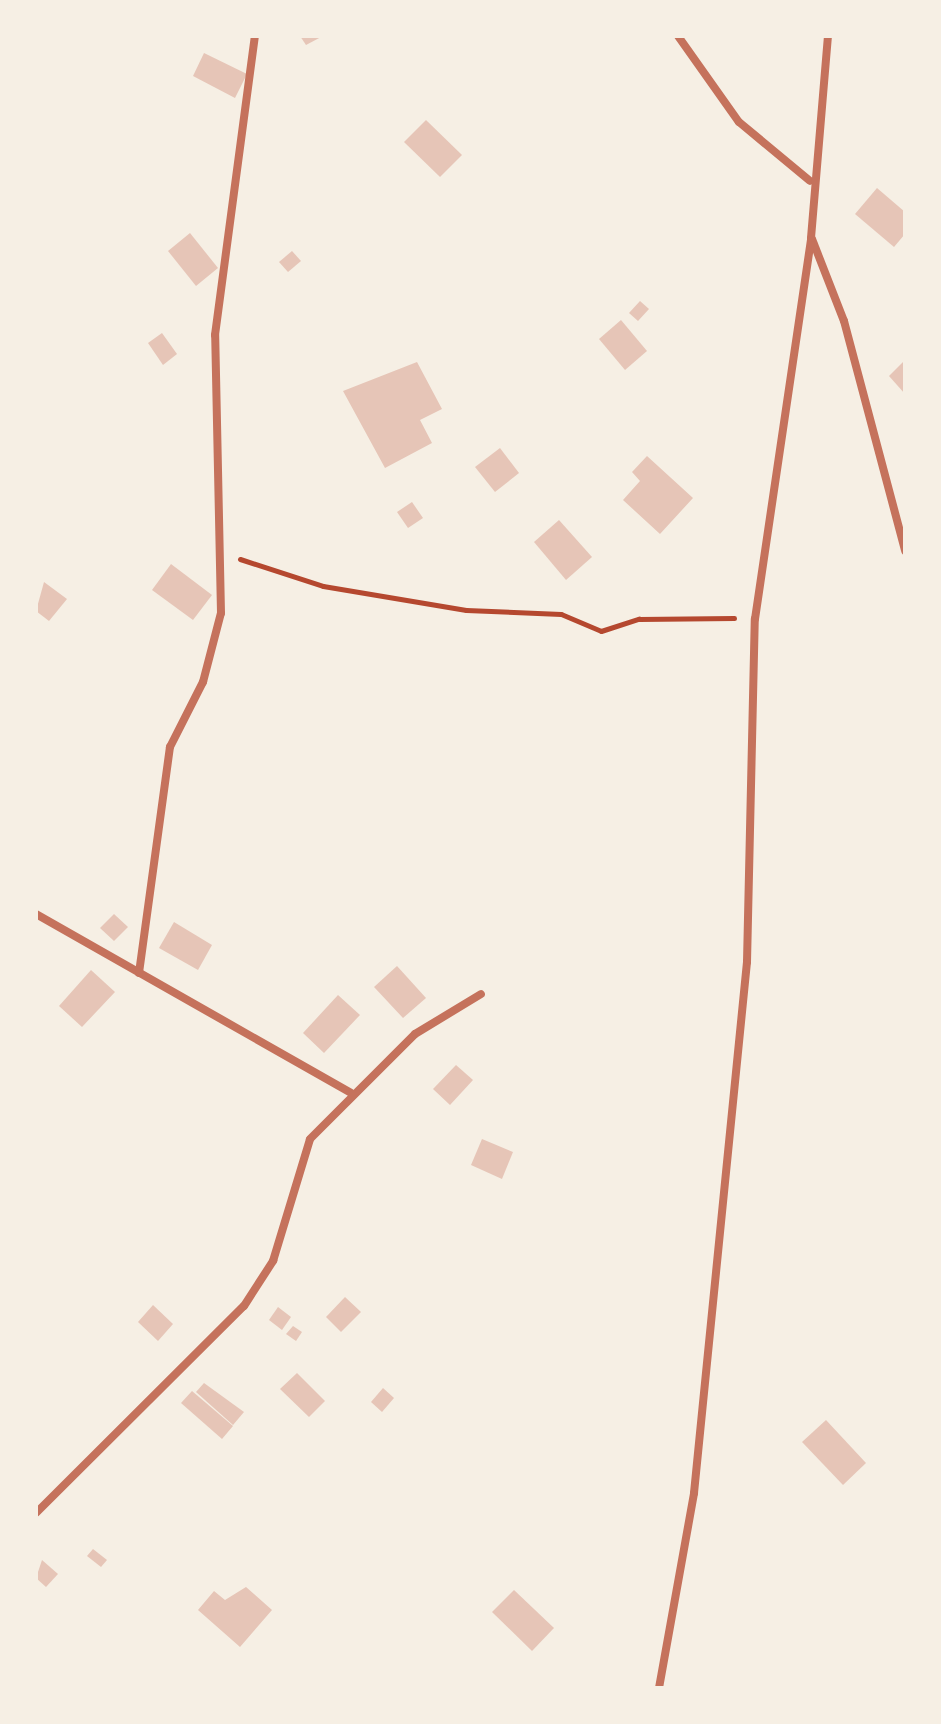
<!DOCTYPE html>
<style>
body{margin:0}
#map{position:relative;width:941px;height:1724px;overflow:hidden;background:#f6efe4;font-family:Manrope,sans-serif}
div>[style]{position:absolute}
.building>*{inset:0;background:#e6c5b7}
.path>*{height:5px;margin:-2.5px;padding:0 2.5px;transform-origin:2.5px;border-radius:2.5px;background:#b5482f}
.minor>*{height:8px;margin:-4px;padding:0 4px;transform-origin:4px;border-radius:4px;background:#c5725c}
span{translate:-50% -50%;white-space:nowrap;text-align:center;line-height:1.15;-webkit-text-stroke:6px #f6efe4;paint-order:stroke}
.frame{position:absolute;inset:0;border:38px solid #f6efe4;pointer-events:none}
</style>
<div id="map">
<div class="building">
<div style="clip-path:polygon(300px 36px,323px 36px,306px 45px)"></div>
<div style="clip-path:polygon(204px 53px,247px 74px,235px 98px,193px 76px)"></div>
<div style="clip-path:polygon(426px 120px,462px 155px,440px 177px,404px 142px)"></div>
<div style="clip-path:polygon(877px 188px,905px 212px,905px 234px,894px 247px,855px 214px)"></div>
<div style="clip-path:polygon(190px 233px,218px 268px,196px 286px,168px 251px)"></div>
<div style="clip-path:polygon(292px 251px,301px 261px,288px 272px,279px 262px)"></div>
<div style="clip-path:polygon(640px 301px,649px 309px,638px 321px,629px 313px)"></div>
<div style="clip-path:polygon(621px 320px,647px 351px,625px 370px,599px 339px)"></div>
<div style="clip-path:polygon(162px 333px,177px 354px,163px 365px,148px 343px)"></div>
<div style="clip-path:polygon(905px 360px,905px 394px,889px 376px)"></div>
<div style="clip-path:polygon(417px 362px,442px 409px,420px 420px,432px 443px,385px 468px,343px 391px)"></div>
<div style="clip-path:polygon(500px 448px,519px 473px,495px 492px,475px 467px)"></div>
<div style="clip-path:polygon(647px 456px,693px 498px,660px 534px,623px 500px,640px 481px,632px 472px)"></div>
<div style="clip-path:polygon(412px 502px,423px 518px,408px 528px,397px 512px)"></div>
<div style="clip-path:polygon(559px 520px,592px 557px,566px 580px,534px 542px)"></div>
<div style="clip-path:polygon(171px 564px,212px 595px,193px 620px,152px 590px)"></div>
<div style="clip-path:polygon(44px 582px,67px 599px,49px 621px,36px 611px)"></div>
<div style="clip-path:polygon(114px 914px,128px 927px,114px 941px,100px 928px)"></div>
<div style="clip-path:polygon(174px 922px,212px 945px,198px 970px,159px 948px)"></div>
<div style="clip-path:polygon(397px 966px,426px 998px,403px 1018px,374px 987px)"></div>
<div style="clip-path:polygon(91px 970px,115px 992px,82px 1027px,59px 1006px)"></div>
<div style="clip-path:polygon(338px 995px,360px 1015px,324px 1053px,303px 1033px)"></div>
<div style="clip-path:polygon(456px 1065px,473px 1080px,450px 1105px,433px 1089px)"></div>
<div style="clip-path:polygon(482px 1139px,513px 1152px,502px 1179px,471px 1165px)"></div>
<div style="clip-path:polygon(345px 1297px,361px 1312px,341px 1332px,326px 1317px)"></div>
<div style="clip-path:polygon(153px 1305px,173px 1324px,158px 1341px,138px 1322px)"></div>
<div style="clip-path:polygon(278px 1307px,291px 1317px,282px 1330px,269px 1320px)"></div>
<div style="clip-path:polygon(293px 1326px,302px 1332px,296px 1341px,286px 1334px)"></div>
<div style="clip-path:polygon(297px 1373px,325px 1401px,309px 1417px,280px 1389px)"></div>
<div style="clip-path:polygon(204px 1383px,244px 1412px,233px 1425px,196px 1392px)"></div>
<div style="clip-path:polygon(383px 1388px,394px 1398px,382px 1412px,371px 1402px)"></div>
<div style="clip-path:polygon(192px 1391px,233px 1426px,222px 1439px,181px 1403px)"></div>
<div style="clip-path:polygon(826px 1420px,866px 1463px,843px 1485px,802px 1442px)"></div>
<div style="clip-path:polygon(93px 1549px,107px 1560px,101px 1567px,87px 1556px)"></div>
<div style="clip-path:polygon(42px 1560px,58px 1574px,46px 1587px,36px 1578px)"></div>
<div style="clip-path:polygon(246px 1587px,272px 1610px,240px 1647px,198px 1610px,214px 1591px,225px 1600px)"></div>
<div style="clip-path:polygon(514px 1590px,554px 1628px,532px 1651px,492px 1612px)"></div>
</div>
<div class="path">
<div style="left:240px;top:559px;width:87px;rotate:18deg"></div>
<div style="left:323px;top:586px;width:145px;rotate:9.5deg"></div>
<div style="left:466px;top:610px;width:95px;rotate:2.4deg"></div>
<div style="left:561px;top:614px;width:43px;rotate:23deg"></div>
<div style="left:601px;top:631px;width:40px;rotate:-18deg"></div>
<div style="left:639px;top:619px;width:95px;rotate:-0.6deg"></div>
</div>
<div class="minor">
<div style="left:678px;top:36px;width:105px;rotate:54.7deg"></div>
<div style="left:739px;top:122px;width:92px;rotate:39.7deg"></div>
<div style="left:812px;top:239px;width:88px;rotate:68.7deg"></div>
<div style="left:844px;top:321px;width:238px;rotate:75.1deg"></div>
<div style="left:36px;top:914px;width:362px;rotate:29.6deg"></div>
<div style="left:139px;top:973px;width:228px;rotate:-82.2deg"></div>
<div style="left:170px;top:747px;width:73px;rotate:-63.1deg"></div>
<div style="left:203px;top:682px;width:71px;rotate:-75.4deg"></div>
<div style="left:221px;top:613px;width:278px;rotate:-91.2deg"></div>
<div style="left:215px;top:335px;width:302px;rotate:-82.4deg"></div>
<div style="left:36px;top:1513px;width:293px;rotate:-44.9deg"></div>
<div style="left:244px;top:1306px;width:54px;rotate:-57.2deg"></div>
<div style="left:273px;top:1261px;width:127px;rotate:-73.1deg"></div>
<div style="left:310px;top:1139px;width:148px;rotate:-45deg"></div>
<div style="left:415px;top:1034px;width:77px;rotate:-31.2deg"></div>
<div style="left:659px;top:1688px;width:198px;rotate:-79.8deg"></div>
<div style="left:694px;top:1493px;width:534px;rotate:-84.3deg"></div>
<div style="left:747px;top:962px;width:343px;rotate:-88.7deg"></div>
<div style="left:755px;top:619px;width:385px;rotate:-81.6deg"></div>
<div style="left:811px;top:238px;width:203px;rotate:-85.2deg"></div>
</div>
<div class="frame"></div>
</div>
